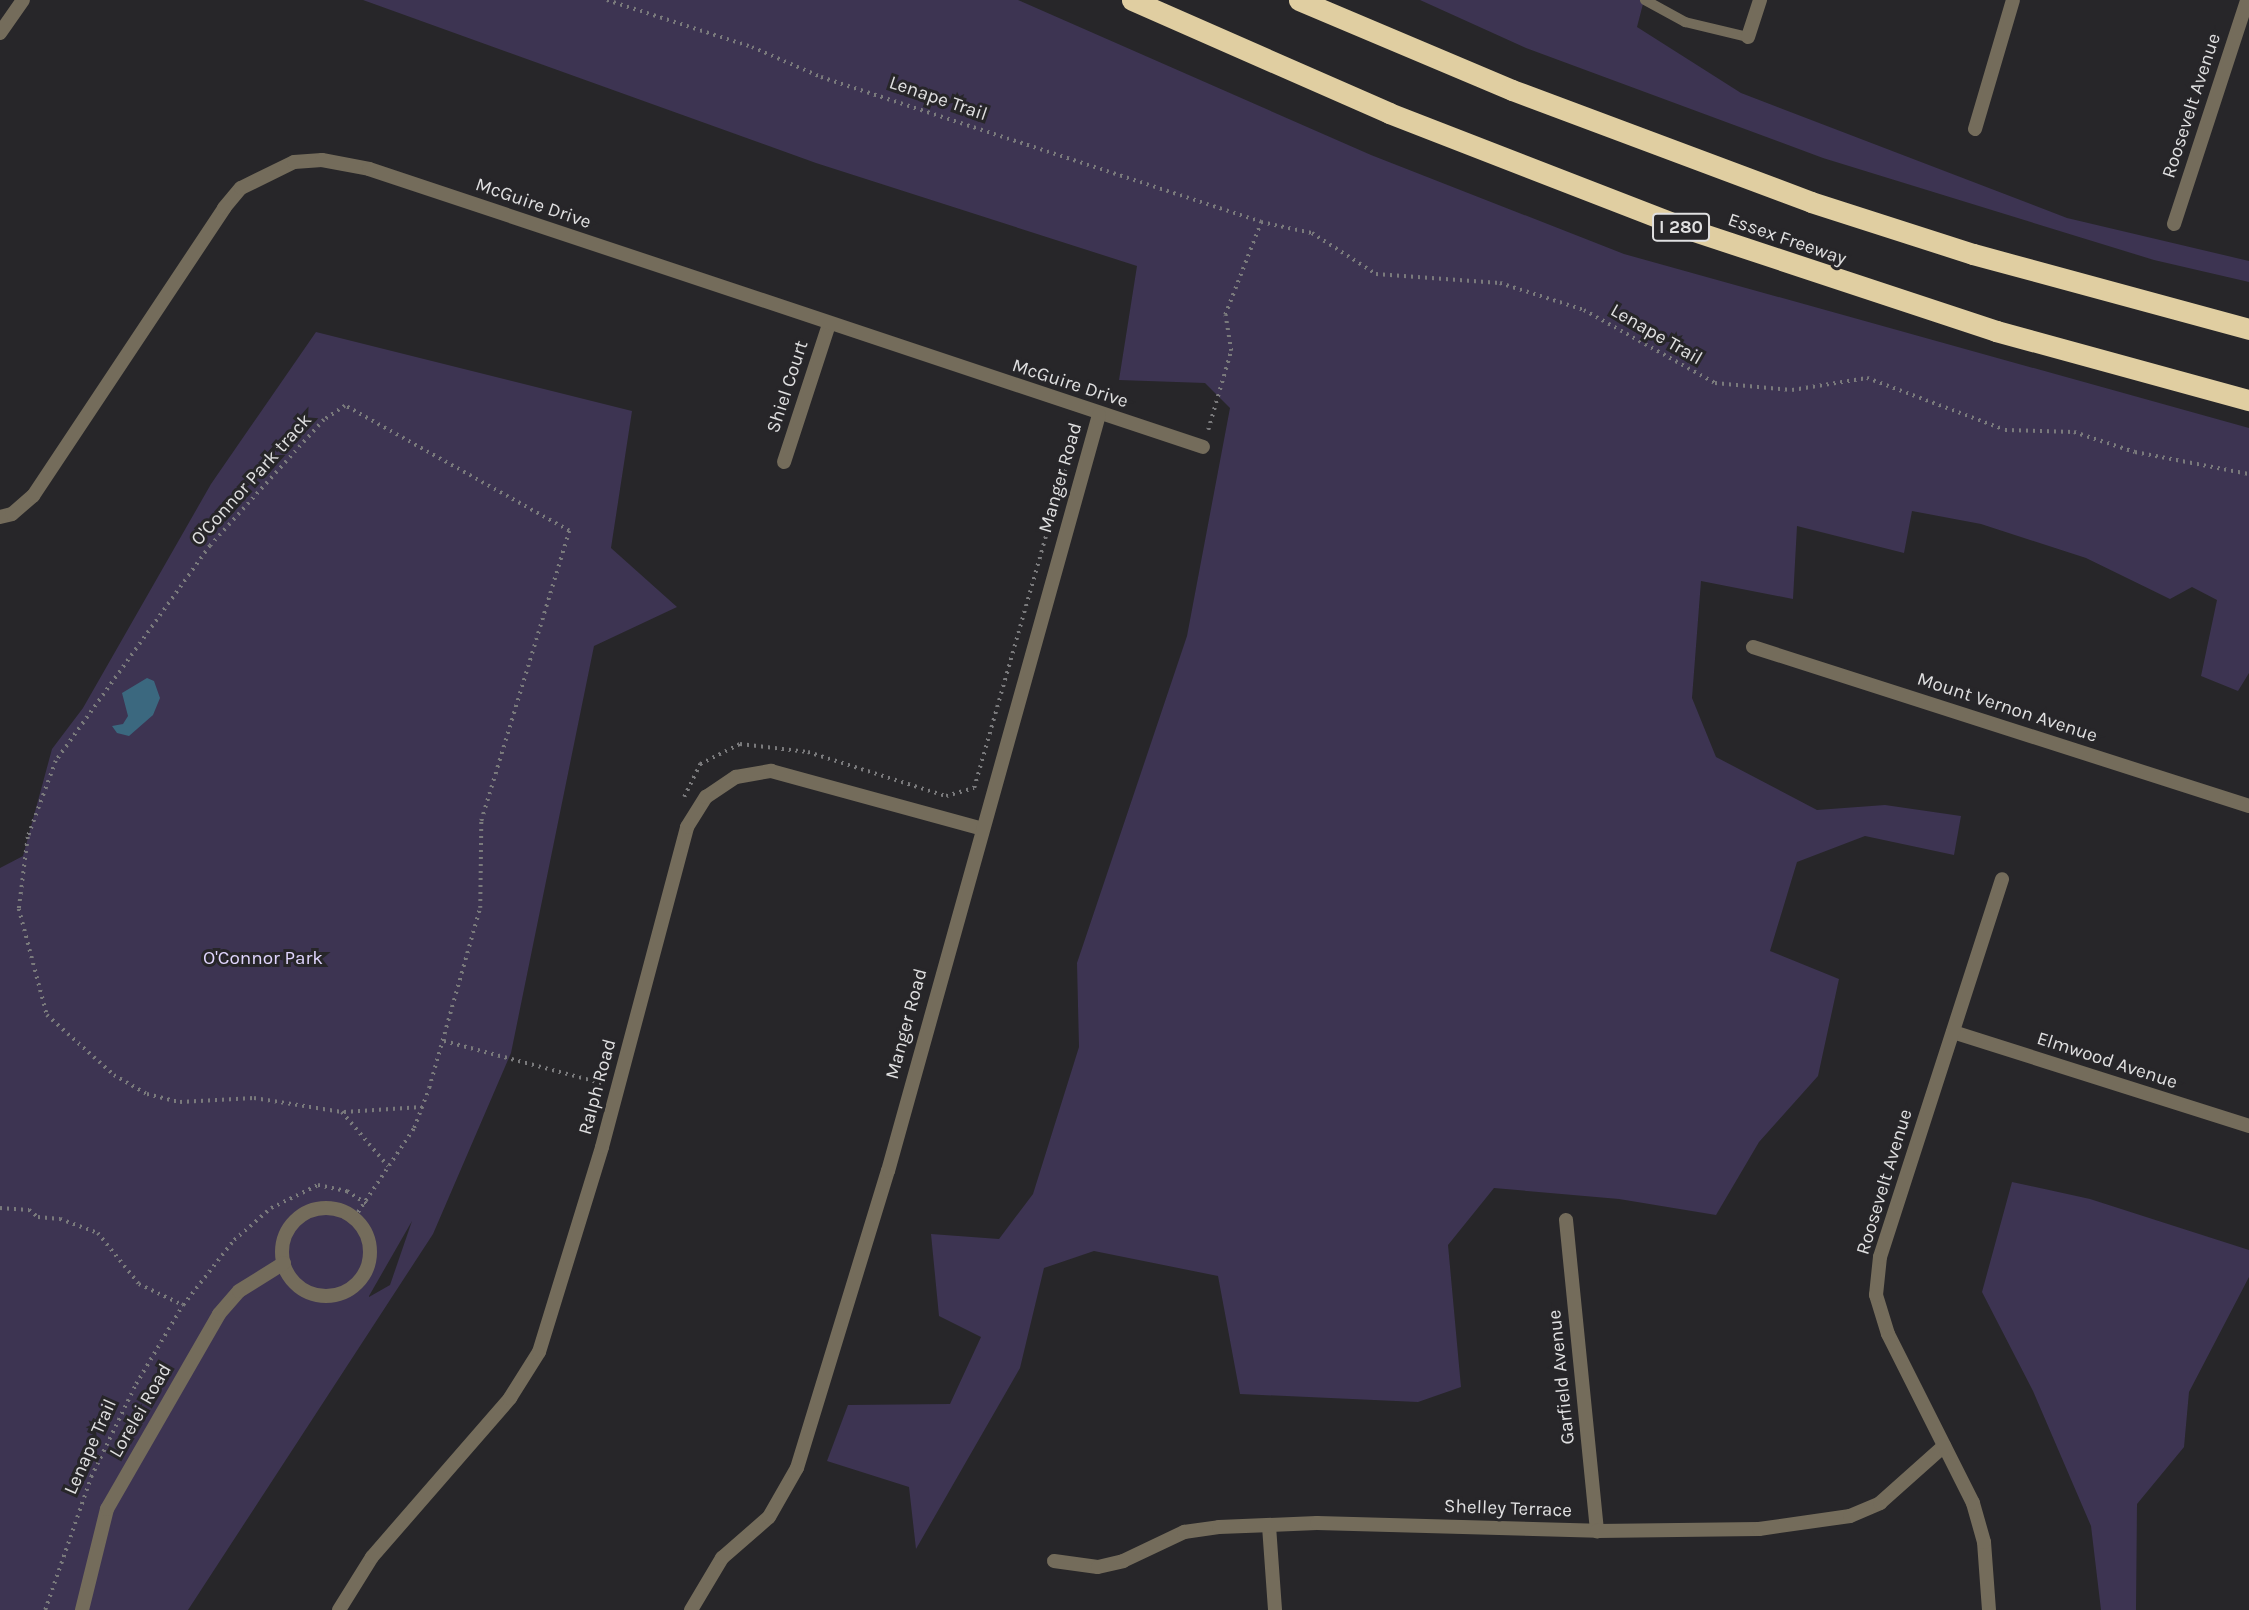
<!DOCTYPE html>
<style>
body{margin:0}
#map{position:relative;width:2249px;height:1610px;overflow:hidden;background:#272629;font-family:Karla,sans-serif}
div>[style]{position:absolute}
.green>*{inset:0;background:#3d3452}
.water>*{inset:0;background:#3b687f}
.path>*{height:3.5px;margin-top:-1.75px;transform-origin:0;background:repeating-linear-gradient(90deg,#7a7a7c 0 2px,transparent 0 7px)}
.service>*{height:10px;margin:-5px;padding:0 5px;transform-origin:5px;border-radius:5px;background:#746c5b}
.minor>*{height:14px;margin:-7px;padding:0 7px;transform-origin:7px;border-radius:7px;background:#746c5b}
.minor>.ring{margin:-7px;padding:0;box-sizing:content-box;background:none;border:14px solid #746c5b;border-radius:50%}
.motorway>*{height:21px;margin:-10.5px;padding:0 10.5px;transform-origin:10.5px;border-radius:10.5px;background:#e0cea1}
span{translate:-50% -50%;white-space:nowrap;text-align:center;line-height:1.15;-webkit-text-stroke:6px #272629;paint-order:stroke}
.shield-label span{padding:2px 5px;background:#272629;border:2px solid;border-radius:5px;-webkit-text-stroke-width:0}
.shield-label{font-size:18px;color:#e0e0e1;font-weight:700}
.street-label{font-size:19px;color:#e0e0e1}
.park-label{font-size:19px;color:#e1d6fe}
</style>
<div id="map">
<div class="green">
<div style="clip-path:polygon(363px 0,1018px 0,1371px 155px,1624px 254px,2249px 428px,2249px 673px,2238px 691px,2201px 676px,2217px 600px,2192px 587px,2170px 599px,2086px 558px,1981px 524px,1912px 511px,1904px 553px,1797px 526px,1793px 599px,1701px 581px,1692px 698px,1716px 757px,1817px 810px,1885px 805px,1961px 816px,1954px 855px,1865px 836px,1797px 862px,1770px 951px,1839px 979px,1818px 1076px,1759px 1142px,1716px 1215px,1619px 1199px,1494px 1188px,1448px 1245px,1461px 1387px,1418px 1402px,1240px 1394px,1218px 1276px,1094px 1251px,1044px 1268px,1020px 1368px,916px 1549px,909px 1487px,827px 1461px,848px 1405px,950px 1404px,981px 1337px,939px 1316px,931px 1234px,999px 1239px,1033px 1194px,1079px 1047px,1077px 963px,1187px 636px,1230px 408px,1205px 383px,1119px 380px,1137px 266px,816px 163px)"></div>
<div style="clip-path:polygon(1420px 0,1644px 0,1637px 27px,1741px 93px,2067px 218px,2249px 261px,2249px 282px,2154px 260px,1823px 158px,1526px 48px)"></div>
<div style="clip-path:polygon(evenodd,316px 332px,632px 411px,611px 548px,677px 607px,594px 646px,511px 1053px,433px 1234px,188px 1610px,0 1610px,0 868px,23px 856px,52px 749px,83px 708px,211px 484px,316px 332px,412px 1221px,390px 1285px,369px 1297px,369px 1296px,412px 1221px)"></div>
<div style="clip-path:polygon(2012px 1182px,2090px 1199px,2249px 1250px,2249px 1277px,2189px 1392px,2184px 1447px,2137px 1504px,2136px 1610px,2101px 1610px,2091px 1526px,2033px 1391px,1982px 1292px)"></div>
</div>
<div class="water">
<div style="clip-path:polygon(147px 678px,154px 681px,160px 698px,153px 715px,129px 736px,117px 733px,112px 726px,123px 724px,128px 716px,122px 693px)"></div>
</div>
<div class="path">
<div style="left:607px;top:0;width:152px;rotate:18deg"></div>
<div style="left:752px;top:47px;width:75px;rotate:23.5deg"></div>
<div style="left:821px;top:77px;width:463px;rotate:18.2deg"></div>
<div style="left:1261px;top:222px;width:52px;rotate:12.2deg"></div>
<div style="left:1312px;top:233px;width:76px;rotate:32.6deg"></div>
<div style="left:1376px;top:274px;width:124px;rotate:4.2deg"></div>
<div style="left:1500px;top:283px;width:88px;rotate:17.8deg"></div>
<div style="left:1584px;top:310px;width:150px;rotate:29.1deg"></div>
<div style="left:1715px;top:383px;width:77px;rotate:5.2deg"></div>
<div style="left:1792px;top:390px;width:76px;rotate:-9.1deg"></div>
<div style="left:1867px;top:378px;width:147px;rotate:20.6deg"></div>
<div style="left:2005px;top:430px;width:69px;rotate:1.7deg"></div>
<div style="left:2074px;top:432px;width:64px;rotate:18.2deg"></div>
<div style="left:2135px;top:452px;width:116px;rotate:10.9deg"></div>
<div style="left:1208px;top:430px;width:82px;rotate:-73.8deg"></div>
<div style="left:1231px;top:351px;width:36px;rotate:-99deg"></div>
<div style="left:1225px;top:315px;width:100px;rotate:-68.8deg"></div>
<div style="left:684px;top:797px;width:37px;rotate:-64deg"></div>
<div style="left:700px;top:764px;width:45px;rotate:-26.6deg"></div>
<div style="left:740px;top:744px;width:68px;rotate:6.7deg"></div>
<div style="left:808px;top:752px;width:145px;rotate:17.7deg"></div>
<div style="left:946px;top:796px;width:29px;rotate:-16deg"></div>
<div style="left:974px;top:788px;width:358px;rotate:-74.1deg"></div>
<div style="left:444px;top:1041px;width:163px;rotate:15deg"></div>
<div style="left:344px;top:1112px;width:78px;rotate:-3.7deg"></div>
<div style="left:0;top:1208px;width:29px;rotate:4deg"></div>
<div style="left:29px;top:1210px;width:11px;rotate:38deg"></div>
<div style="left:38px;top:1217px;width:22px;rotate:5deg"></div>
<div style="left:60px;top:1219px;width:40px;rotate:20.2deg"></div>
<div style="left:98px;top:1233px;width:65px;rotate:51.2deg"></div>
<div style="left:139px;top:1284px;width:49px;rotate:25.5deg"></div>
<div style="left:183px;top:1305px;width:83px;rotate:-51.9deg"></div>
<div style="left:234px;top:1240px;width:49px;rotate:-40.9deg"></div>
<div style="left:271px;top:1208px;width:52px;rotate:-26.1deg"></div>
<div style="left:318px;top:1185px;width:30px;rotate:12deg"></div>
<div style="left:347px;top:1191px;width:24px;rotate:33deg"></div>
<div style="left:354px;top:1218px;width:108px;rotate:-56.3deg"></div>
<div style="left:414px;top:1128px;width:43px;rotate:-69.4deg"></div>
<div style="left:429px;top:1088px;width:187px;rotate:-74.2deg"></div>
<div style="left:480px;top:908px;width:87px;rotate:-89.3deg"></div>
<div style="left:481px;top:821px;width:303px;rotate:-73.1deg"></div>
<div style="left:569px;top:531px;width:257px;rotate:-150.8deg"></div>
<div style="left:345px;top:406px;width:25px;rotate:146deg"></div>
<div style="left:324px;top:420px;width:170px;rotate:132.1deg"></div>
<div style="left:210px;top:546px;width:264px;rotate:125.6deg"></div>
<div style="left:56px;top:761px;width:81px;rotate:110.2deg"></div>
<div style="left:28px;top:837px;width:73px;rotate:97.1deg"></div>
<div style="left:19px;top:909px;width:110px;rotate:75.2deg"></div>
<div style="left:47px;top:1015px;width:90px;rotate:41.8deg"></div>
<div style="left:114px;top:1075px;width:38px;rotate:30deg"></div>
<div style="left:147px;top:1094px;width:34px;rotate:14deg"></div>
<div style="left:180px;top:1102px;width:74px;rotate:-3.1deg"></div>
<div style="left:254px;top:1098px;width:89px;rotate:9deg"></div>
<div style="left:342px;top:1112px;width:71px;rotate:49.6deg"></div>
<div style="left:45px;top:1610px;width:141px;rotate:-70.9deg"></div>
<div style="left:91px;top:1477px;width:103px;rotate:-64.2deg"></div>
<div style="left:136px;top:1384px;width:92px;rotate:-59.3deg"></div>
</div>
<div class="service">
<div style="left:1645px;top:0;width:46px;rotate:28.8deg"></div>
<div style="left:1685px;top:22px;width:65px;rotate:13.4deg"></div>
</div>
<div class="minor">
<div style="left:0;top:33px;width:40px;rotate:-55.1deg"></div>
<div style="left:1748px;top:37px;width:39px;rotate:-72deg"></div>
<div style="left:1975px;top:129px;width:134px;rotate:-73.6deg"></div>
<div style="left:2174px;top:224px;width:236px;rotate:-71.9deg"></div>
<div style="left:784px;top:462px;width:145px;rotate:-71.9deg"></div>
<div style="left:0;top:517px;width:12px;rotate:-14deg"></div>
<div style="left:12px;top:514px;width:28px;rotate:-41deg"></div>
<div style="left:33px;top:496px;width:346px;rotate:-56.4deg"></div>
<div style="left:224px;top:208px;width:26px;rotate:-50deg"></div>
<div style="left:241px;top:188px;width:59px;rotate:-26.1deg"></div>
<div style="left:294px;top:162px;width:28px;rotate:-4deg"></div>
<div style="left:322px;top:160px;width:48px;rotate:10.8deg"></div>
<div style="left:369px;top:169px;width:879px;rotate:18.43deg"></div>
<div style="left:1753px;top:647px;width:521px;rotate:17.77deg"></div>
<div style="left:1953px;top:1032px;width:311px;rotate:17.6deg"></div>
<div class="ring" style="left:282px;top:1208px;width:74px;height:74px"></div>
<div style="left:1566px;top:1220px;width:313px;rotate:84.3deg"></div>
<div style="left:1269px;top:1526px;width:84px;rotate:85.9deg"></div>
<div style="left:1054px;top:1561px;width:44px;rotate:7.8deg"></div>
<div style="left:1098px;top:1567px;width:26px;rotate:-13deg"></div>
<div style="left:1123px;top:1561px;width:68px;rotate:-25.4deg"></div>
<div style="left:1184px;top:1532px;width:35px;rotate:-8deg"></div>
<div style="left:1219px;top:1527px;width:98px;rotate:-2.3deg"></div>
<div style="left:1317px;top:1523px;width:280px;rotate:1.6deg"></div>
<div style="left:1597px;top:1531px;width:162px;rotate:-0.7deg"></div>
<div style="left:1759px;top:1529px;width:92px;rotate:-8.1deg"></div>
<div style="left:1850px;top:1516px;width:33px;rotate:-23deg"></div>
<div style="left:1880px;top:1503px;width:86px;rotate:-41.7deg"></div>
<div style="left:82px;top:1610px;width:104px;rotate:-76.1deg"></div>
<div style="left:107px;top:1509px;width:225px;rotate:-60.1deg"></div>
<div style="left:219px;top:1314px;width:30px;rotate:-49deg"></div>
<div style="left:239px;top:1291px;width:53px;rotate:-31.9deg"></div>
<div style="left:339px;top:1610px;width:62px;rotate:-58.1deg"></div>
<div style="left:372px;top:1557px;width:211px;rotate:-49deg"></div>
<div style="left:510px;top:1398px;width:54px;rotate:-57.8deg"></div>
<div style="left:539px;top:1352px;width:214px;rotate:-72.9deg"></div>
<div style="left:602px;top:1147px;width:331px;rotate:-75.1deg"></div>
<div style="left:687px;top:827px;width:36px;rotate:-58deg"></div>
<div style="left:706px;top:797px;width:36px;rotate:-34deg"></div>
<div style="left:736px;top:777px;width:36px;rotate:-10deg"></div>
<div style="left:771px;top:771px;width:217px;rotate:15.3deg"></div>
<div style="left:691px;top:1610px;width:61px;rotate:-59.2deg"></div>
<div style="left:722px;top:1558px;width:62px;rotate:-41.1deg"></div>
<div style="left:769px;top:1517px;width:56px;rotate:-60.3deg"></div>
<div style="left:797px;top:1468px;width:311px;rotate:-73deg"></div>
<div style="left:888px;top:1171px;width:785px;rotate:-74.41deg"></div>
<div style="left:1989px;top:1610px;width:68px;rotate:-94.2deg"></div>
<div style="left:1984px;top:1542px;width:41px;rotate:-105.8deg"></div>
<div style="left:1973px;top:1503px;width:189px;rotate:-116.7deg"></div>
<div style="left:1888px;top:1334px;width:41px;rotate:-107.1deg"></div>
<div style="left:1876px;top:1295px;width:38px;rotate:-84deg"></div>
<div style="left:1880px;top:1257px;width:397px;rotate:-72.1deg"></div>
</div>
<div class="motorway">
<div style="left:1132px;top:0;width:281px;rotate:23.7deg"></div>
<div style="left:1389px;top:113px;width:318px;rotate:21.2deg"></div>
<div style="left:1685px;top:228px;width:328px;rotate:18.3deg"></div>
<div style="left:1996px;top:331px;width:262px;rotate:15.3deg"></div>
<div style="left:1299px;top:0;width:231px;rotate:22.9deg"></div>
<div style="left:1512px;top:90px;width:319px;rotate:20.5deg"></div>
<div style="left:1811px;top:202px;width:170px;rotate:17.8deg"></div>
<div style="left:1973px;top:254px;width:286px;rotate:15.2deg"></div>
</div>
<div class="shield-label">
<span style="left:1681px;top:227px">I 280</span>
</div>
<div class="street-label">
<span style="left:938px;top:99px;rotate:19deg">Lenape Trail</span>
<span style="left:2192px;top:106px;rotate:-72deg">Roosevelt Avenue</span>
<span style="left:533px;top:204px;rotate:19deg">McGuire Drive</span>
<span style="left:1787px;top:240px;rotate:19deg">Essex Freeway</span>
<span style="left:1656px;top:335px;rotate:30deg">Lenape Trail</span>
<span style="left:1070px;top:384px;rotate:18deg">McGuire Drive</span>
<span style="left:788px;top:387px;rotate:-72deg">Shiel Court</span>
<span style="left:1061px;top:478px;rotate:-74deg">Manger Road</span>
<span style="left:252px;top:480px;rotate:-48deg">O'Connor Park track</span>
<span style="left:2007px;top:708px;rotate:18deg">Mount Vernon Avenue</span>
<span style="left:907px;top:1024px;rotate:-75deg">Manger Road</span>
<span style="left:2107px;top:1061px;rotate:18deg">Elmwood Avenue</span>
<span style="left:598px;top:1087px;rotate:-75deg">Ralph Road</span>
<span style="left:1885px;top:1182px;rotate:-73deg">Roosevelt Avenue</span>
<span style="left:1562px;top:1377px;rotate:-96deg">Garfield Avenue</span>
<span style="left:141px;top:1411px;rotate:-60deg">Lorelei Road</span>
<span style="left:91px;top:1447px;rotate:-66deg">Lenape Trail</span>
<span style="left:1508px;top:1509px;rotate:2deg">Shelley Terrace</span>
</div>
<div class="park-label">
<span style="left:263px;top:959px">O'Connor Park</span>
</div>
</div>
